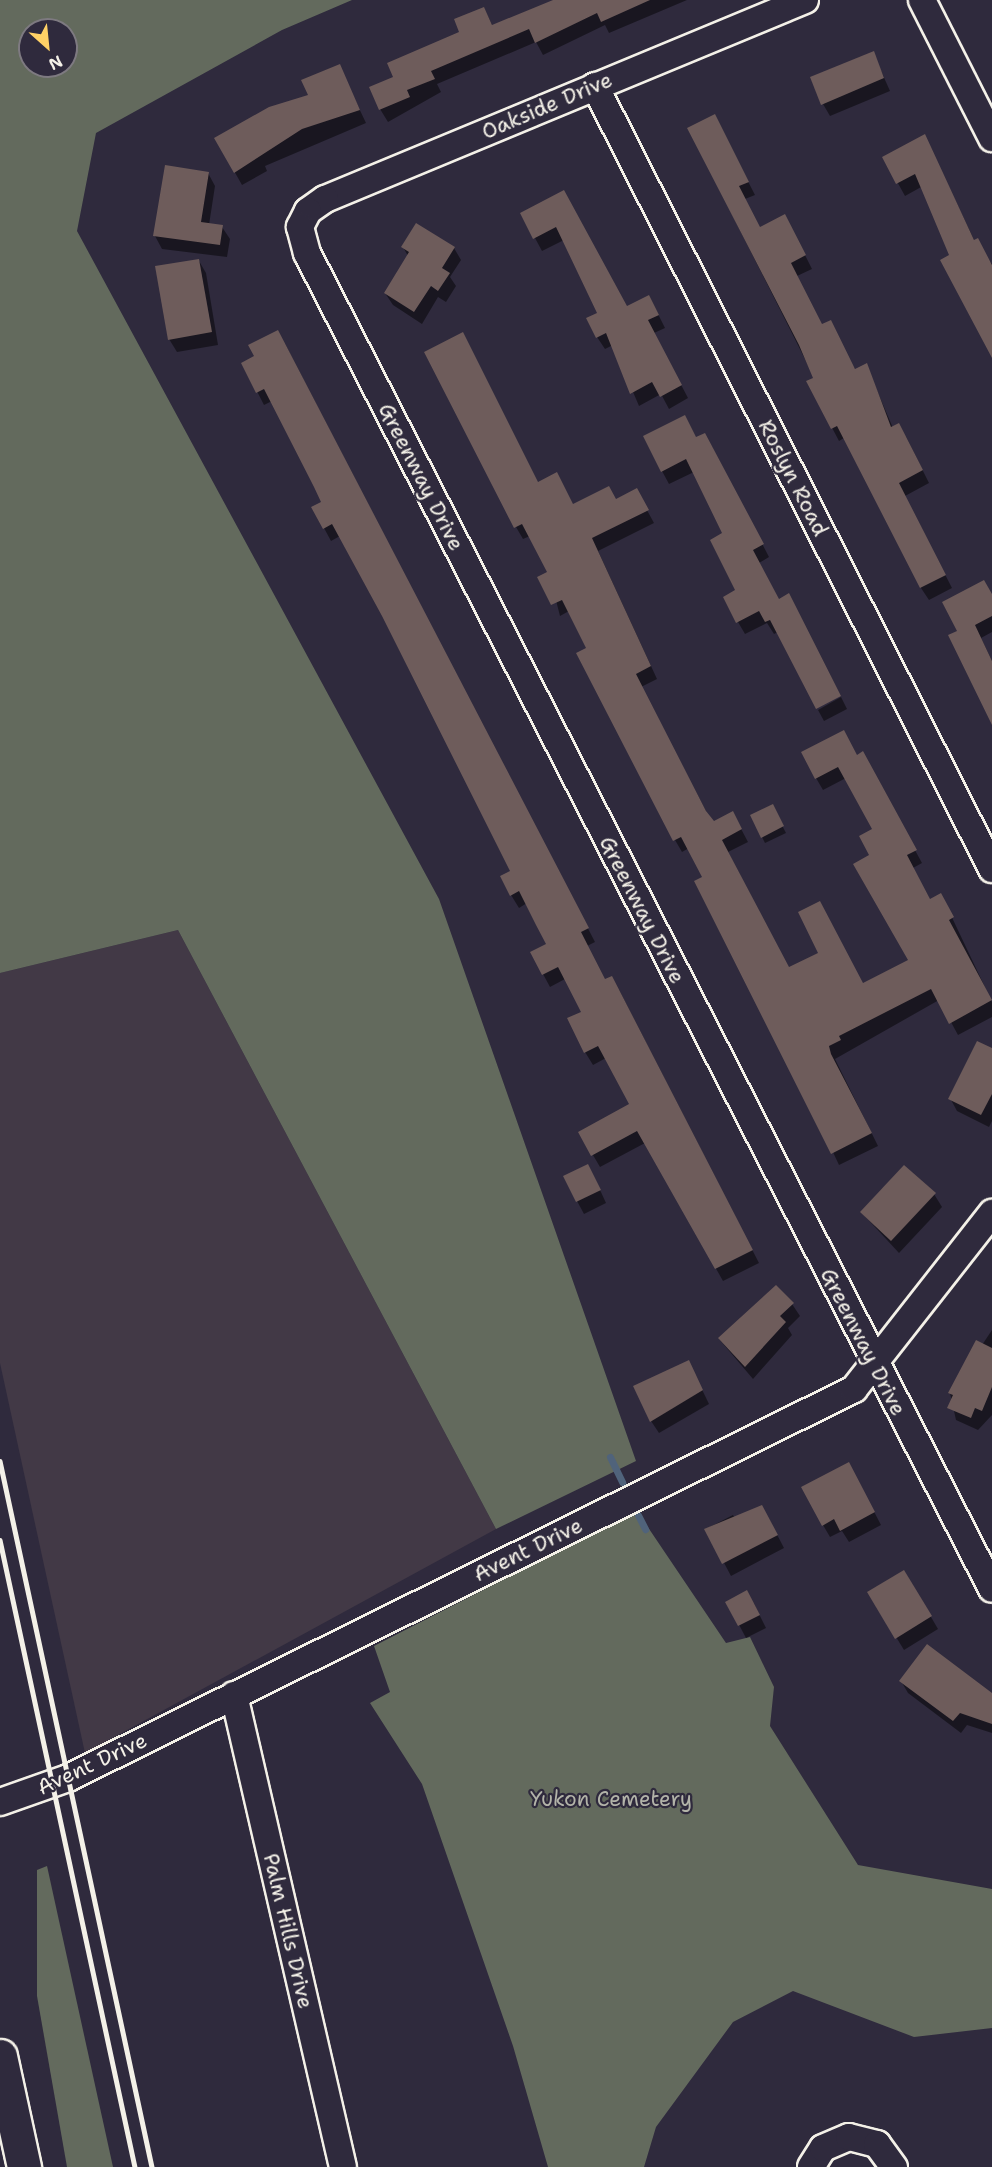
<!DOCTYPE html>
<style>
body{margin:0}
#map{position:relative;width:992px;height:2167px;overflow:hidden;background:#2f2a3d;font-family:"Shantell Sans",sans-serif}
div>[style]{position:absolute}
.built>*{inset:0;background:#423946}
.green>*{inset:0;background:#636a5d}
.shadow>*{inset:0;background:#0007}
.stream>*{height:7px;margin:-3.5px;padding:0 3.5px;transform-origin:3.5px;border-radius:3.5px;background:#50637b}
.building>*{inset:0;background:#6e5c5b}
.roads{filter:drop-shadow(2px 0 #f4f1e8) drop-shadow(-2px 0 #f4f1e8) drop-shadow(0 2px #f4f1e8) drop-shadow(0 -2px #f4f1e8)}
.street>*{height:26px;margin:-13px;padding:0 13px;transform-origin:13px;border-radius:13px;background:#2f2a3d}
.highway>*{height:33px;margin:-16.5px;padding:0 16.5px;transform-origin:16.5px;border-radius:16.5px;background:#2f2a3d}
.rail>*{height:4.5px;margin:-2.25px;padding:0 2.25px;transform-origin:2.25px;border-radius:2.25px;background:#f4f1e8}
span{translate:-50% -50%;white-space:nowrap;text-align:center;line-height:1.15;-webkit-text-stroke:4.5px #2f2a3d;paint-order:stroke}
.street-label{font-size:21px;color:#f4f1e8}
.park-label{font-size:21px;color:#b3b4a9}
.north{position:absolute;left:18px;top:18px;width:60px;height:60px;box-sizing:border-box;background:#2f2a3d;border:2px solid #7e7a81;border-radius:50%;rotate:153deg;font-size:16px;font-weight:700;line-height:24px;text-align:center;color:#f4f1e8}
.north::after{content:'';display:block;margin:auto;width:21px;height:27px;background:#ffd166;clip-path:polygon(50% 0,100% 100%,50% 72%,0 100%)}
</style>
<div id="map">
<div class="built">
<div style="clip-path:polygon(178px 930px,496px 1529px,85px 1753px,0 1363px,0 973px)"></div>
</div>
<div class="green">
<div style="clip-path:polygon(evenodd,0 0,352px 0,282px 30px,96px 133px,77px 231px,439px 899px,636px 1461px,496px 1529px,178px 930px,0 973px,0 0,30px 30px,66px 30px,66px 66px,30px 66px,30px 30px)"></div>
<div style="clip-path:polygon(637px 1511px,726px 1643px,750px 1637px,774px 1687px,770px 1726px,858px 1865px,992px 1889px,992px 2028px,914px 2037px,793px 1991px,733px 2022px,656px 2127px,644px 2167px,548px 2167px,513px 2046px,422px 1784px,370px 1703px,390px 1692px,374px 1646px)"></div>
<div style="clip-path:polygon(47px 1866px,113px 2167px,67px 2167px,37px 1996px,37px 1870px)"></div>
</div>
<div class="shadow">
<div style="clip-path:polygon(557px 0,687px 0,609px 33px,605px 25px,543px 55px,536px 42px,437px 84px,441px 92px,388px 122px,380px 109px,395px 78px,461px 33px,484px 8px,493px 27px)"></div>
<div style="clip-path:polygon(873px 53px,890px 91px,830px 116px,823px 104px)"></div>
<div style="clip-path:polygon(339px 66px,366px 123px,265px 166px,267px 171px,242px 185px,216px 139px,310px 96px)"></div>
<div style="clip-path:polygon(689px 129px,721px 129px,755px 195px,745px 199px,760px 229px,792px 229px,812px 269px,797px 276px,822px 326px,856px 370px,866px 365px,893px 428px,906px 437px,929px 483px,905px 496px,952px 588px,929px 600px,921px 588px,844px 438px,839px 441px,808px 382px,815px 379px)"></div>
<div style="clip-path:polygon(931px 149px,975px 242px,992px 264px,992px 351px,923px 186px,905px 196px,884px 158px)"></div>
<div style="clip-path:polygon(208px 173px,215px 186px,209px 225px,222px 227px,230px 239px,227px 257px,162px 249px,155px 236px)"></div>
<div style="clip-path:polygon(564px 192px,626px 308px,656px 310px,665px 328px,654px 333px,688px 398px,669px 409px,661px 394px,639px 406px,613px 345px,605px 349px,597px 337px,599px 313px,564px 240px,542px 251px,522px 214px)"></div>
<div style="clip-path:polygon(403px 247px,454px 248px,461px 260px,450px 277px,456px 286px,446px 302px,438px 297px,422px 324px,393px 305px,385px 293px,408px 256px)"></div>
<div style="clip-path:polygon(199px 261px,206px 273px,218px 345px,177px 352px,169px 339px)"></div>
<div style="clip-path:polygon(285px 344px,595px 942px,587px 946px,605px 981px,619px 990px,759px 1263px,723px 1281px,645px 1143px,600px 1167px,580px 1133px,631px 1105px,606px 1058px,593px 1065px,585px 1052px,583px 1012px,565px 979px,550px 987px,543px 974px,548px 945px,527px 903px,519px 908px,511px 895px,512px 872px,383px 616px,340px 536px,331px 541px,324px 528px,323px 503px,272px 401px,264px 405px,243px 364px)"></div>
<div style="clip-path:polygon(697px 439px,712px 447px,769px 557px,759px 563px,778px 632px,774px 634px,767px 623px,745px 634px,738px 622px,738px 591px,724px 534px,694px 472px,669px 484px,662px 471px)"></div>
<div style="clip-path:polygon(538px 484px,574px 505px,616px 500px,636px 490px,654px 523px,598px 551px,657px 679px,641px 687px,708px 815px,713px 823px,739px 825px,748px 842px,728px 852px,789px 969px,863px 984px,910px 960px,871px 856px,874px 830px,846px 778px,823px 790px,816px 778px,862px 753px,922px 863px,913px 868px,930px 900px,947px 907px,992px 1002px,992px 1017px,958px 1035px,939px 1000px,835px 1059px,878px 1146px,839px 1165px,704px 877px,689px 848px,682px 852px,675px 840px,588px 648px,569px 611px,560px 616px,549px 573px,530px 536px,523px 539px,516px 527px)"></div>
<div style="clip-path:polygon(992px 596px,992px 632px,981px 638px,992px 661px,992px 721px,959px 632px)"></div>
<div style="clip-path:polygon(841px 697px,847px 709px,824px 721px,818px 710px)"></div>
<div style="clip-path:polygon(772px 806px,786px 833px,765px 843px,762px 837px)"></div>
<div style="clip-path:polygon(992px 1050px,992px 1121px,989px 1127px,957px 1111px,950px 1098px)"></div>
<div style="clip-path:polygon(595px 1179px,606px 1203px,584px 1214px,577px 1201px)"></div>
<div style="clip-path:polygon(934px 1194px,942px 1207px,899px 1253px,862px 1213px)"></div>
<div style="clip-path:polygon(792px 1304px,800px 1316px,788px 1328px,792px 1335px,753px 1379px,719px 1339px)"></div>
<div style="clip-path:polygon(992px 1330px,992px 1415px,978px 1430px,956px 1420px,950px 1393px)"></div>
<div style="clip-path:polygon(695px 1375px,709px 1404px,659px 1433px,651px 1421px)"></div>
<div style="clip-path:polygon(856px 1477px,881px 1525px,849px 1542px,842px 1531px,830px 1537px,823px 1525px)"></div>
<div style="clip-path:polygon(733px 1515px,736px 1520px,769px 1519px,784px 1548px,731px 1576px,706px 1529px)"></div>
<div style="clip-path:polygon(869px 1593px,931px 1617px,938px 1629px,904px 1650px)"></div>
<div style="clip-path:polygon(727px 1602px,754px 1604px,766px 1628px,746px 1638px)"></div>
<div style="clip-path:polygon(901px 1681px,992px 1695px,992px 1733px,967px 1725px,961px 1733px,908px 1693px)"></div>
</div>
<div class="stream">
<div style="left:610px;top:1457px;width:28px;rotate:64deg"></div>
<div style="left:638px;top:1515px;width:16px;rotate:63deg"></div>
</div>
<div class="building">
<div style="clip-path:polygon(553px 0,650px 0,601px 22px,597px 13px,535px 43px,529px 29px,431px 71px,435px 79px,407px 90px,410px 97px,379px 110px,369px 87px,393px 77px,387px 63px,459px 32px,454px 19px,484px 7px,492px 25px)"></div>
<div style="clip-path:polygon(874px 51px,884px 78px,821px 105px,810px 77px)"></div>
<div style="clip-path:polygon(340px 64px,360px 110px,302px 129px,234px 173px,214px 138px,269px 107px,308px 95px,301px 80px)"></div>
<div style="clip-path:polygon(715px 114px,749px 182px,739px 186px,760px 227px,785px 214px,806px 255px,791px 263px,822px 324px,831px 320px,855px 369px,867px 363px,891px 427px,899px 423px,923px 470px,899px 483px,946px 575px,920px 588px,837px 426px,831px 429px,806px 381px,813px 378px,799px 345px,687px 128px)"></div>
<div style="clip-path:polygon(925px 134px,974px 240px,978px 238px,992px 265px,992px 358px,940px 260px,949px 255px,915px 174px,896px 184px,882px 157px)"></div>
<div style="clip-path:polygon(165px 165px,209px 172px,201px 222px,223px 225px,220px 245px,153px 236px)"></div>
<div style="clip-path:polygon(564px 190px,627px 306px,649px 295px,659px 315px,648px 320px,682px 385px,660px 397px,652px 382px,630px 394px,606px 333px,596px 338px,586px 318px,597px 313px,556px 227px,533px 239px,520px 213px)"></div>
<div style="clip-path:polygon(416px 223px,455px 247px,442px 268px,450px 273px,438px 291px,431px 286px,414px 312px,384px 293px,409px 252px,401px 247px)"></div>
<div style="clip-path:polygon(199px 259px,212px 332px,168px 340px,155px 266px)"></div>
<div style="clip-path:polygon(278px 330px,589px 928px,581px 932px,605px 979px,612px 976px,753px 1250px,715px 1269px,637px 1131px,591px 1156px,578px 1132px,629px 1104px,598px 1046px,584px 1053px,567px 1018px,581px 1012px,558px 967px,542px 975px,530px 952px,546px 944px,536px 925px,519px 891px,510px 896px,500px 876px,510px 871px,382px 616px,332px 524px,323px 529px,311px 507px,321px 502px,314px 487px,264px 389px,256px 393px,241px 363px,254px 356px,248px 345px)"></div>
<div style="clip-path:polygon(463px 332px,538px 482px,557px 472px,573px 504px,609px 486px,616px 499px,637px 488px,649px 510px,592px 538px,651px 666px,636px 674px,706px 811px,714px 821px,733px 811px,742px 829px,722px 840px,789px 967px,818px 953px,798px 912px,820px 901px,863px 983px,908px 960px,853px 864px,869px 855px,859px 836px,872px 829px,838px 767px,815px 779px,801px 752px,844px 730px,857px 755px,863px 751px,917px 850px,907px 855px,930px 899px,941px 893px,954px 917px,949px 920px,992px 1000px,949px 1024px,931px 989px,839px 1036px,841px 1040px,829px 1046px,831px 1054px,872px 1133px,831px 1154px,694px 881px,702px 877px,681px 837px,673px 841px,576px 653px,586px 648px,562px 600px,551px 605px,537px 577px,547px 572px,522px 524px,514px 528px,424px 352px)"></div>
<div style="clip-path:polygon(685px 415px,696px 437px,705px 433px,764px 544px,753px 550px,779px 599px,789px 593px,841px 696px,816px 709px,770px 620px,765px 622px,759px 611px,736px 623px,723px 597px,735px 590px,710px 540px,722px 533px,686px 459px,661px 472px,643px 436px)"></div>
<div style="clip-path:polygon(984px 580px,992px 594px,992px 616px,975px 625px,992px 661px,992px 725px,948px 635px,957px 631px,942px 602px)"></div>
<div style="clip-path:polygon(773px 804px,784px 826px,761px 838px,750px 815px)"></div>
<div style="clip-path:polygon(977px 1041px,992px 1048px,992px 1094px,981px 1115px,948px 1099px)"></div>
<div style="clip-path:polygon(588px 1164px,601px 1190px,576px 1202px,563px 1176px)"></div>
<div style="clip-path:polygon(904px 1165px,936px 1193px,891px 1241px,860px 1212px)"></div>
<div style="clip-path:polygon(776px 1285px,794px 1303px,780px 1316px,786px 1322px,745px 1367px,718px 1338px)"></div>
<div style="clip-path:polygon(976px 1340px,992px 1348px,992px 1387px,982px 1411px,975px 1408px,971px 1418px,947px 1408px,953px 1395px,948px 1393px)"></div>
<div style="clip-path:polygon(689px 1360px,703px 1390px,650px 1422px,633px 1386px)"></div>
<div style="clip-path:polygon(849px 1462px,875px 1512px,840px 1531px,834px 1519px,822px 1526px,801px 1487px)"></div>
<div style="clip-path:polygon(762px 1505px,778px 1535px,722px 1564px,704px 1529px)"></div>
<div style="clip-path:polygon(904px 1570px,932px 1616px,895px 1639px,867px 1592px)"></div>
<div style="clip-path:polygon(747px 1590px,760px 1615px,738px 1626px,725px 1602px)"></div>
<div style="clip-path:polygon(927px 1644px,992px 1693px,992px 1724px,960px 1713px,953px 1721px,899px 1681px)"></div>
</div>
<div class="roads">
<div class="street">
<div style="left:805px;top:0;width:520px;rotate:157.48deg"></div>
<div style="left:325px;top:199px;width:21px;rotate:145deg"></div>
<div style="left:308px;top:211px;width:18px;rotate:117deg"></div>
<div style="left:300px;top:227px;width:27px;rotate:75deg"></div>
<div style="left:307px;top:253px;width:1501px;rotate:62.85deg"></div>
<div style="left:922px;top:0;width:155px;rotate:63.1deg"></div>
<div style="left:595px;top:86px;width:878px;rotate:63.11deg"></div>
<div style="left:234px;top:1695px;width:484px;rotate:77deg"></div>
<div style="left:0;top:1802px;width:72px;rotate:-19.4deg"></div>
<div style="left:68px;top:1778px;width:877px;rotate:-26.33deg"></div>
<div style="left:854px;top:1389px;width:224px;rotate:-51.9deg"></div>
<div style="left:811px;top:2167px;width:22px;rotate:-58deg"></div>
<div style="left:823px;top:2148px;width:28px;rotate:-23deg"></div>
<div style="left:849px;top:2137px;width:29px;rotate:14deg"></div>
<div style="left:877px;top:2144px;width:29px;rotate:54deg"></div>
</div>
<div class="highway">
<div style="left:0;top:2056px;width:114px;rotate:77.8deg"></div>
</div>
</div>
<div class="rail">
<div style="left:0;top:1461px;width:722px;rotate:77.85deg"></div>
<div style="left:0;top:1540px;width:641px;rotate:77.85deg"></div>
</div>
<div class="street-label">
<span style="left:547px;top:106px;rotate:-23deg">Oakside Drive</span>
<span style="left:421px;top:477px;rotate:63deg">Greenway Drive</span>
<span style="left:793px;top:478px;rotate:63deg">Roslyn Road</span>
<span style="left:642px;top:910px;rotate:63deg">Greenway Drive</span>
<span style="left:863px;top:1342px;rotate:63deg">Greenway Drive</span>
<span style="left:528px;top:1550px;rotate:-26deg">Avent Drive</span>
<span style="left:92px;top:1764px;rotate:-25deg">Avent Drive</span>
<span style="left:288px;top:1931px;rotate:77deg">Palm Hills Drive</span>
</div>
<div class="park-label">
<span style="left:611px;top:1799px">Yukon Cemetery</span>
</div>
<div class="north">N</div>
</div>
